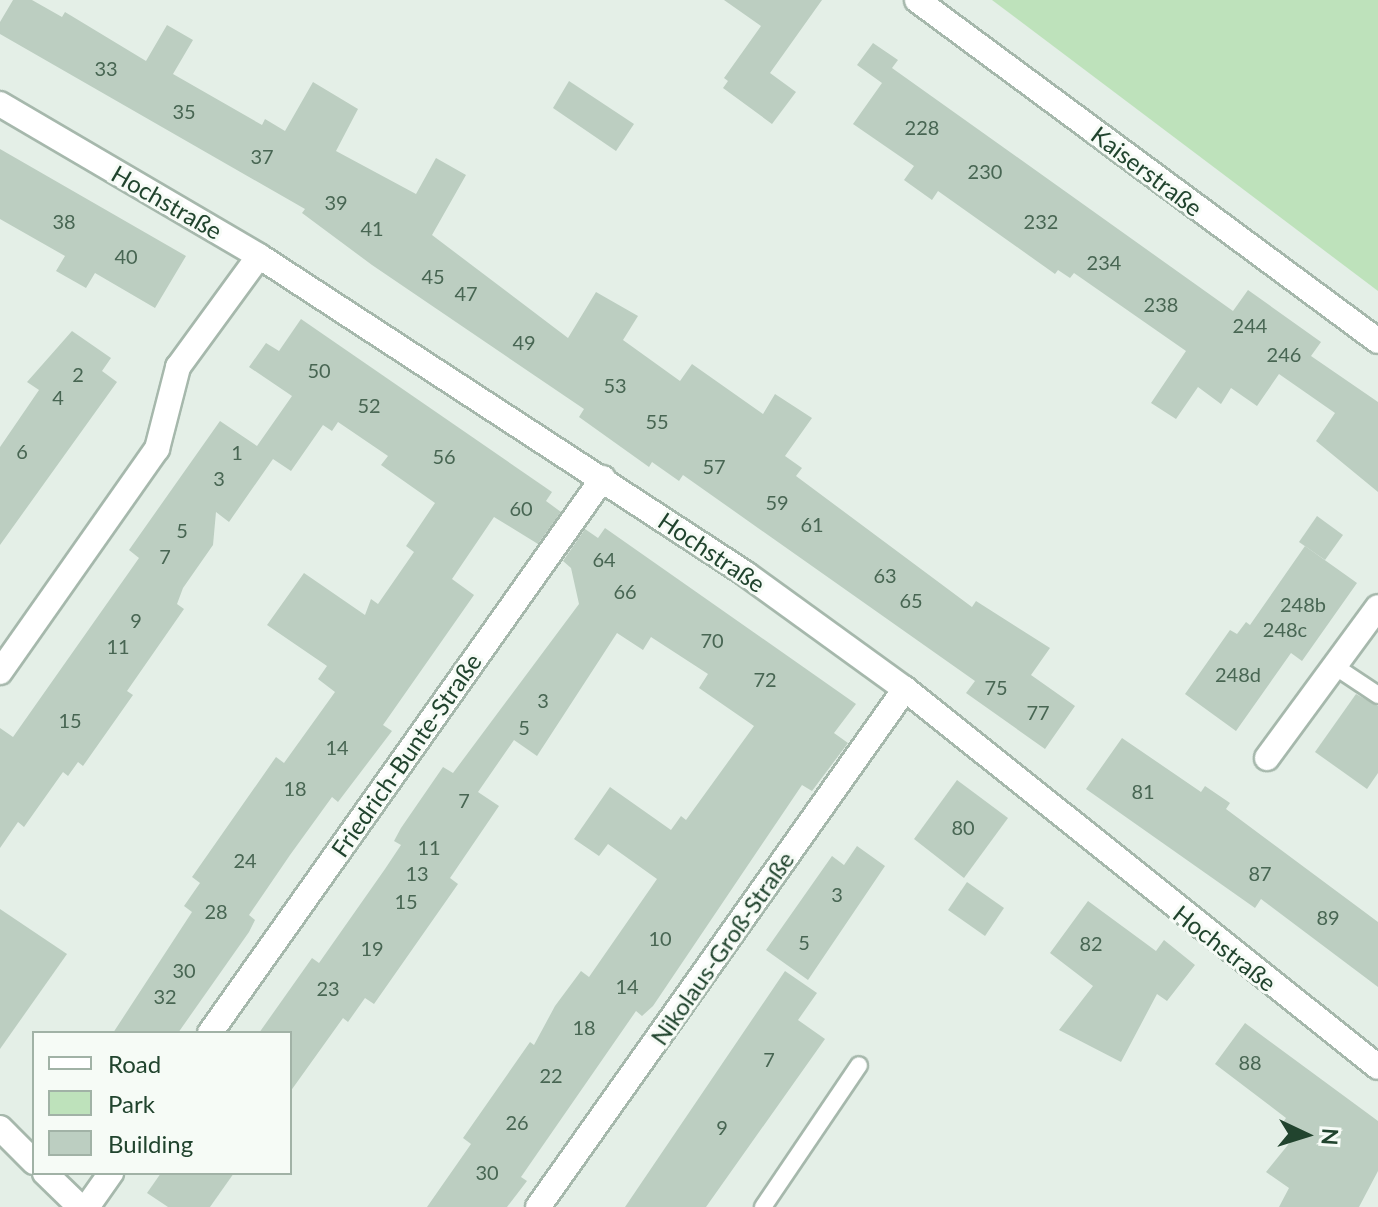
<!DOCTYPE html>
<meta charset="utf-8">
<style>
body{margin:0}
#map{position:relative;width:1378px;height:1207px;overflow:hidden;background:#e4efe7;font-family:Lato,sans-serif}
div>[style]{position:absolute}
.green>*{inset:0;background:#bee2bb}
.building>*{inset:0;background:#bccec1}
.roads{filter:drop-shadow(2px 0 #a6b8ac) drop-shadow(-2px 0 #a6b8ac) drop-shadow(0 2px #a6b8ac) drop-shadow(0 -2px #a6b8ac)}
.service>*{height:16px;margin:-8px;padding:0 8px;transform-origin:8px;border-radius:8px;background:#fff}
.minor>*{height:24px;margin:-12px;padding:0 12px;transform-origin:12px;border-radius:12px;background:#fff}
span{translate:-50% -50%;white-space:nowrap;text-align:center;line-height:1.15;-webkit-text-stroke:6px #f6fbf6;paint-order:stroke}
.number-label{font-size:20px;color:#486653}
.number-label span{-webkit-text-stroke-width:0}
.street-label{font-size:24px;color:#21442e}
.legend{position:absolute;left:32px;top:1031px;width:260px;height:144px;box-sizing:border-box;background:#f6fbf6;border:2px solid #a1b2a6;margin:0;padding:10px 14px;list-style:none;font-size:24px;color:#21442e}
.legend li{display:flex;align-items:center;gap:16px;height:40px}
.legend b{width:40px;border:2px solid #a1b2a6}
.north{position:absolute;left:1266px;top:1095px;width:80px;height:80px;-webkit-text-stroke:6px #f6fbf6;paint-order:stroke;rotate:94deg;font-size:22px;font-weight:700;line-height:32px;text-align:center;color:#21442e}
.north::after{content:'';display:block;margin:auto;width:28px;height:36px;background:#21442e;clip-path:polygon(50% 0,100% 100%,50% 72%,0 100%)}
</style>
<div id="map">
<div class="green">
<div style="clip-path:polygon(992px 0,1378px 0,1378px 291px)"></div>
</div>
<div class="building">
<div style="clip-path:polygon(13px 0,32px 0,62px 17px,65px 12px,146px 61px,167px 25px,193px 40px,173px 74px,262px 125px,265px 119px,285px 131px,313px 82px,358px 109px,336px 151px,416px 194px,436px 158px,466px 175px,432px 235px,568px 338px,596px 292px,638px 316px,623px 340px,680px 381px,692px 364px,763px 414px,775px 394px,812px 418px,785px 456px,802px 468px,796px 476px,972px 607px,976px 601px,1050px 648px,1031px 675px,1075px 706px,1045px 749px,966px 693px,975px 681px,683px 475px,679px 481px,652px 462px,649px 467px,579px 417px,584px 409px,372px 265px,302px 213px,305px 209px,0 34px,0 22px)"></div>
<div style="clip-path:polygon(724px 0,822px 0,770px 73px,796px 92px,772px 124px,723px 88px,728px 81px,724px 78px,761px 26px)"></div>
<div style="clip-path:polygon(873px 43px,898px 60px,892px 68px,1233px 311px,1248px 290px,1321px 342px,1311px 356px,1378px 402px,1378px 492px,1316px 441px,1335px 413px,1279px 374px,1257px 406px,1231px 388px,1221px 404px,1198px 387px,1176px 419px,1151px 403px,1186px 351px,1074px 273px,1070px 278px,1058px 270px,1055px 274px,938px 191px,932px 200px,904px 180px,914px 166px,853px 124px,882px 83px,857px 65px)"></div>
<div style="clip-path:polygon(569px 81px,634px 124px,616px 151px,553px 108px)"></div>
<div style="clip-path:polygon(0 149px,186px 256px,155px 308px,95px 273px,86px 288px,56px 271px,65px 256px,0 219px)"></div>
<div style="clip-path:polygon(301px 319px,552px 492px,546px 501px,561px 512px,538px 544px,494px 517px,452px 579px,474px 595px,383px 725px,392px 731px,338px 802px,332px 797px,290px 855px,249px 915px,255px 920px,249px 932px,178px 1033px,113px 1033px,192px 912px,184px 906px,200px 883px,192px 877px,276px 757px,284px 763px,335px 692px,318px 679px,327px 666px,267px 625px,304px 573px,365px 615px,371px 599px,378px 604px,414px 552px,406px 546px,435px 503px,381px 465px,388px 456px,338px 422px,332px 431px,323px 425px,291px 471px,273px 459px,229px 522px,216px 512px,213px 545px,183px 588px,177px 604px,184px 609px,127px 691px,133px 695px,83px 766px,78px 762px,68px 776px,63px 772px,24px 827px,18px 822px,0 848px,0 728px,13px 737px,139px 558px,129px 550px,220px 421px,257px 446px,292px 396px,249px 367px,266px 343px,279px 351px)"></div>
<div style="clip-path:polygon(72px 331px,111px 358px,102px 371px,117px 382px,0 545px,0 447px,39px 390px,27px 382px)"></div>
<div style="clip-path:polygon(1317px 516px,1343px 535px,1325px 560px,1299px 542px)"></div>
<div style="clip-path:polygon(605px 528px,856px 704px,834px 733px,848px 743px,812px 791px,802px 785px,653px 1006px,642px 1016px,636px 1011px,521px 1177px,527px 1181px,507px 1207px,427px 1207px,471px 1144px,463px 1138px,530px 1042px,534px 1045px,555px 1006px,581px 971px,589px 977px,657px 879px,608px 844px,599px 856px,574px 839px,610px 787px,671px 830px,681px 816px,686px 820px,754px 726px,699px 688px,708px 674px,651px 637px,643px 650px,617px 633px,537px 756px,514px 740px,478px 792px,499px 806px,450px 878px,458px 884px,374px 1004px,365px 998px,348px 1022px,343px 1018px,290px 1092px,290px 1033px,259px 1033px,312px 958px,319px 963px,385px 869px,401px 845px,394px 841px,401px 828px,443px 767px,453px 773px,579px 604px,571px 568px,563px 561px,585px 529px,598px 538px)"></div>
<div style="clip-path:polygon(1305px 546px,1357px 583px,1302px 661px,1291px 653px,1236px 731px,1185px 694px,1230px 630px,1237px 634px,1246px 622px,1250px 625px)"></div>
<div style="clip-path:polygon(1356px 694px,1378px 706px,1378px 773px,1367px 789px,1315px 752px)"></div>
<div style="clip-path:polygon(1122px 738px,1201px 792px,1205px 786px,1230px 803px,1226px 809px,1378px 922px,1378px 987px,1261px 899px,1255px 908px,1086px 789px)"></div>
<div style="clip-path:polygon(957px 780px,1008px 818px,964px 878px,914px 839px)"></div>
<div style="clip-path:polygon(857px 846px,885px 866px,808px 980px,766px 950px,832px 856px,844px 865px)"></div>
<div style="clip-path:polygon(967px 882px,1004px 908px,985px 936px,948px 910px)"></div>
<div style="clip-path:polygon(1088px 901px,1156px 951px,1164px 940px,1195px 965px,1167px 1001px,1157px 994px,1121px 1062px,1059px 1030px,1093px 986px,1050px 953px)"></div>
<div style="clip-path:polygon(0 909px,67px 954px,0 1049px)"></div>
<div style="clip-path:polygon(785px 971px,817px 993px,798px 1020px,825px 1039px,706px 1207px,625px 1207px)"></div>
<div style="clip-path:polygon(1245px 1023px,1378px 1121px,1378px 1171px,1359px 1207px,1279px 1207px,1289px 1188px,1266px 1172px,1296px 1135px,1282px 1124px,1286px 1118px,1215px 1064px)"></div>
<div style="clip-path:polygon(161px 1173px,234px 1173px,210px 1207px,168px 1207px,147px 1193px)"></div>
</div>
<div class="roads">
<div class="service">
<div style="left:1333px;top:665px;width:54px;rotate:33.7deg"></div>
<div style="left:763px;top:1207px;width:171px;rotate:-55.9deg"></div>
</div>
<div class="minor">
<div style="left:917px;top:0;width:573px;rotate:36.49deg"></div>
<div style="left:0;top:104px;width:300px;rotate:30.4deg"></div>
<div style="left:259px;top:256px;width:582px;rotate:33.14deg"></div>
<div style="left:746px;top:574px;width:196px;rotate:35.9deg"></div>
<div style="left:905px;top:689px;width:605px;rotate:38.63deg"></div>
<div style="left:0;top:672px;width:273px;rotate:-54.9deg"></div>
<div style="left:157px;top:449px;width:85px;rotate:-75.6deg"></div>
<div style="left:178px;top:367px;width:137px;rotate:-53.9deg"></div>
<div style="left:1267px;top:758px;width:187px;rotate:-53.7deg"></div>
<div style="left:210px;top:1033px;width:680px;rotate:-54.7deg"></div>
<div style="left:0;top:1128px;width:48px;rotate:45deg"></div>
<div style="left:45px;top:1173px;width:49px;rotate:44.2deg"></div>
<div style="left:87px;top:1207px;width:42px;rotate:-54.8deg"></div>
<div style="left:538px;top:1207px;width:635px;rotate:-54.68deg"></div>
</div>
</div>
<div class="number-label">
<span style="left:106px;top:68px">33</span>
<span style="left:184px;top:111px">35</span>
<span style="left:922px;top:127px">228</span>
<span style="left:262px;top:156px">37</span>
<span style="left:985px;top:171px">230</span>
<span style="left:336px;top:202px">39</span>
<span style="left:64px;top:221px">38</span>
<span style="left:1041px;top:221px">232</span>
<span style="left:372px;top:228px">41</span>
<span style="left:126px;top:256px">40</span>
<span style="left:1104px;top:262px">234</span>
<span style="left:433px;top:276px">45</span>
<span style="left:466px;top:293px">47</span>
<span style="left:1161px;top:304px">238</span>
<span style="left:1250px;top:325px">244</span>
<span style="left:524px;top:342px">49</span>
<span style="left:1284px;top:354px">246</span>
<span style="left:319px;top:370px">50</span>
<span style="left:78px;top:374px">2</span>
<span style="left:615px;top:385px">53</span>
<span style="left:58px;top:397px">4</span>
<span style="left:369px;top:405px">52</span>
<span style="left:657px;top:421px">55</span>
<span style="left:22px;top:451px">6</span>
<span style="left:237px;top:452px">1</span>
<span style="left:444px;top:456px">56</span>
<span style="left:714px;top:466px">57</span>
<span style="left:219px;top:478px">3</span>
<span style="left:777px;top:502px">59</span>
<span style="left:521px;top:508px">60</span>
<span style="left:812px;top:524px">61</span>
<span style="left:182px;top:530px">5</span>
<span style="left:165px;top:556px">7</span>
<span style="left:604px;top:559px">64</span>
<span style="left:885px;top:575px">63</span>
<span style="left:625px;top:591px">66</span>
<span style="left:911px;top:600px">65</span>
<span style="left:1303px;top:604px">248b</span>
<span style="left:136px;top:620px">9</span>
<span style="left:1285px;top:629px">248c</span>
<span style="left:712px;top:640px">70</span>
<span style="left:118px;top:646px">11</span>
<span style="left:1238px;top:674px">248d</span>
<span style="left:765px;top:679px">72</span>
<span style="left:996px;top:687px">75</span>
<span style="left:543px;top:700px">3</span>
<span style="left:1038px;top:712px">77</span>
<span style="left:70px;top:720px">15</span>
<span style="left:524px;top:727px">5</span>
<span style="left:337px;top:747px">14</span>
<span style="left:295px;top:788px">18</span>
<span style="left:1143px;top:791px">81</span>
<span style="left:464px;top:800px">7</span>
<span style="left:963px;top:827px">80</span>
<span style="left:429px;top:847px">11</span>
<span style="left:245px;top:860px">24</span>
<span style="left:417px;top:873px">13</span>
<span style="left:1260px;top:873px">87</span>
<span style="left:837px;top:894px">3</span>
<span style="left:406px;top:901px">15</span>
<span style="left:216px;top:911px">28</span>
<span style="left:1328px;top:917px">89</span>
<span style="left:660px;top:938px">10</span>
<span style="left:804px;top:942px">5</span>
<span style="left:1091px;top:943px">82</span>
<span style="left:372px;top:948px">19</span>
<span style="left:184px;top:970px">30</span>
<span style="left:627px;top:986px">14</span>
<span style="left:328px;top:988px">23</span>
<span style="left:165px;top:996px">32</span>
<span style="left:584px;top:1027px">18</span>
<span style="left:769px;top:1059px">7</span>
<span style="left:1250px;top:1062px">88</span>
<span style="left:551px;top:1075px">22</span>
<span style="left:517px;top:1122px">26</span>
<span style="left:722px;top:1127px">9</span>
<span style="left:487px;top:1172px">30</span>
</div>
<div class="street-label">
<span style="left:1147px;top:171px;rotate:37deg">Kaiserstraße</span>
<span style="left:167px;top:202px;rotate:30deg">Hochstraße</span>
<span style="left:712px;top:552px;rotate:34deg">Hochstraße</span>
<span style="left:406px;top:755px;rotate:-55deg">Friedrich-Bunte-Straße</span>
<span style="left:722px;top:948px;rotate:-55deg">Nikolaus-Groß-Straße</span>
<span style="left:1225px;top:948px;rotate:38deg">Hochstraße</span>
</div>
<ul class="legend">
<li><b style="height:10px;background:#fff"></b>Road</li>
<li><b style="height:22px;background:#bee2bb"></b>Park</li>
<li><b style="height:22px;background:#bccec1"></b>Building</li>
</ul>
<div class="north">N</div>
</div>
